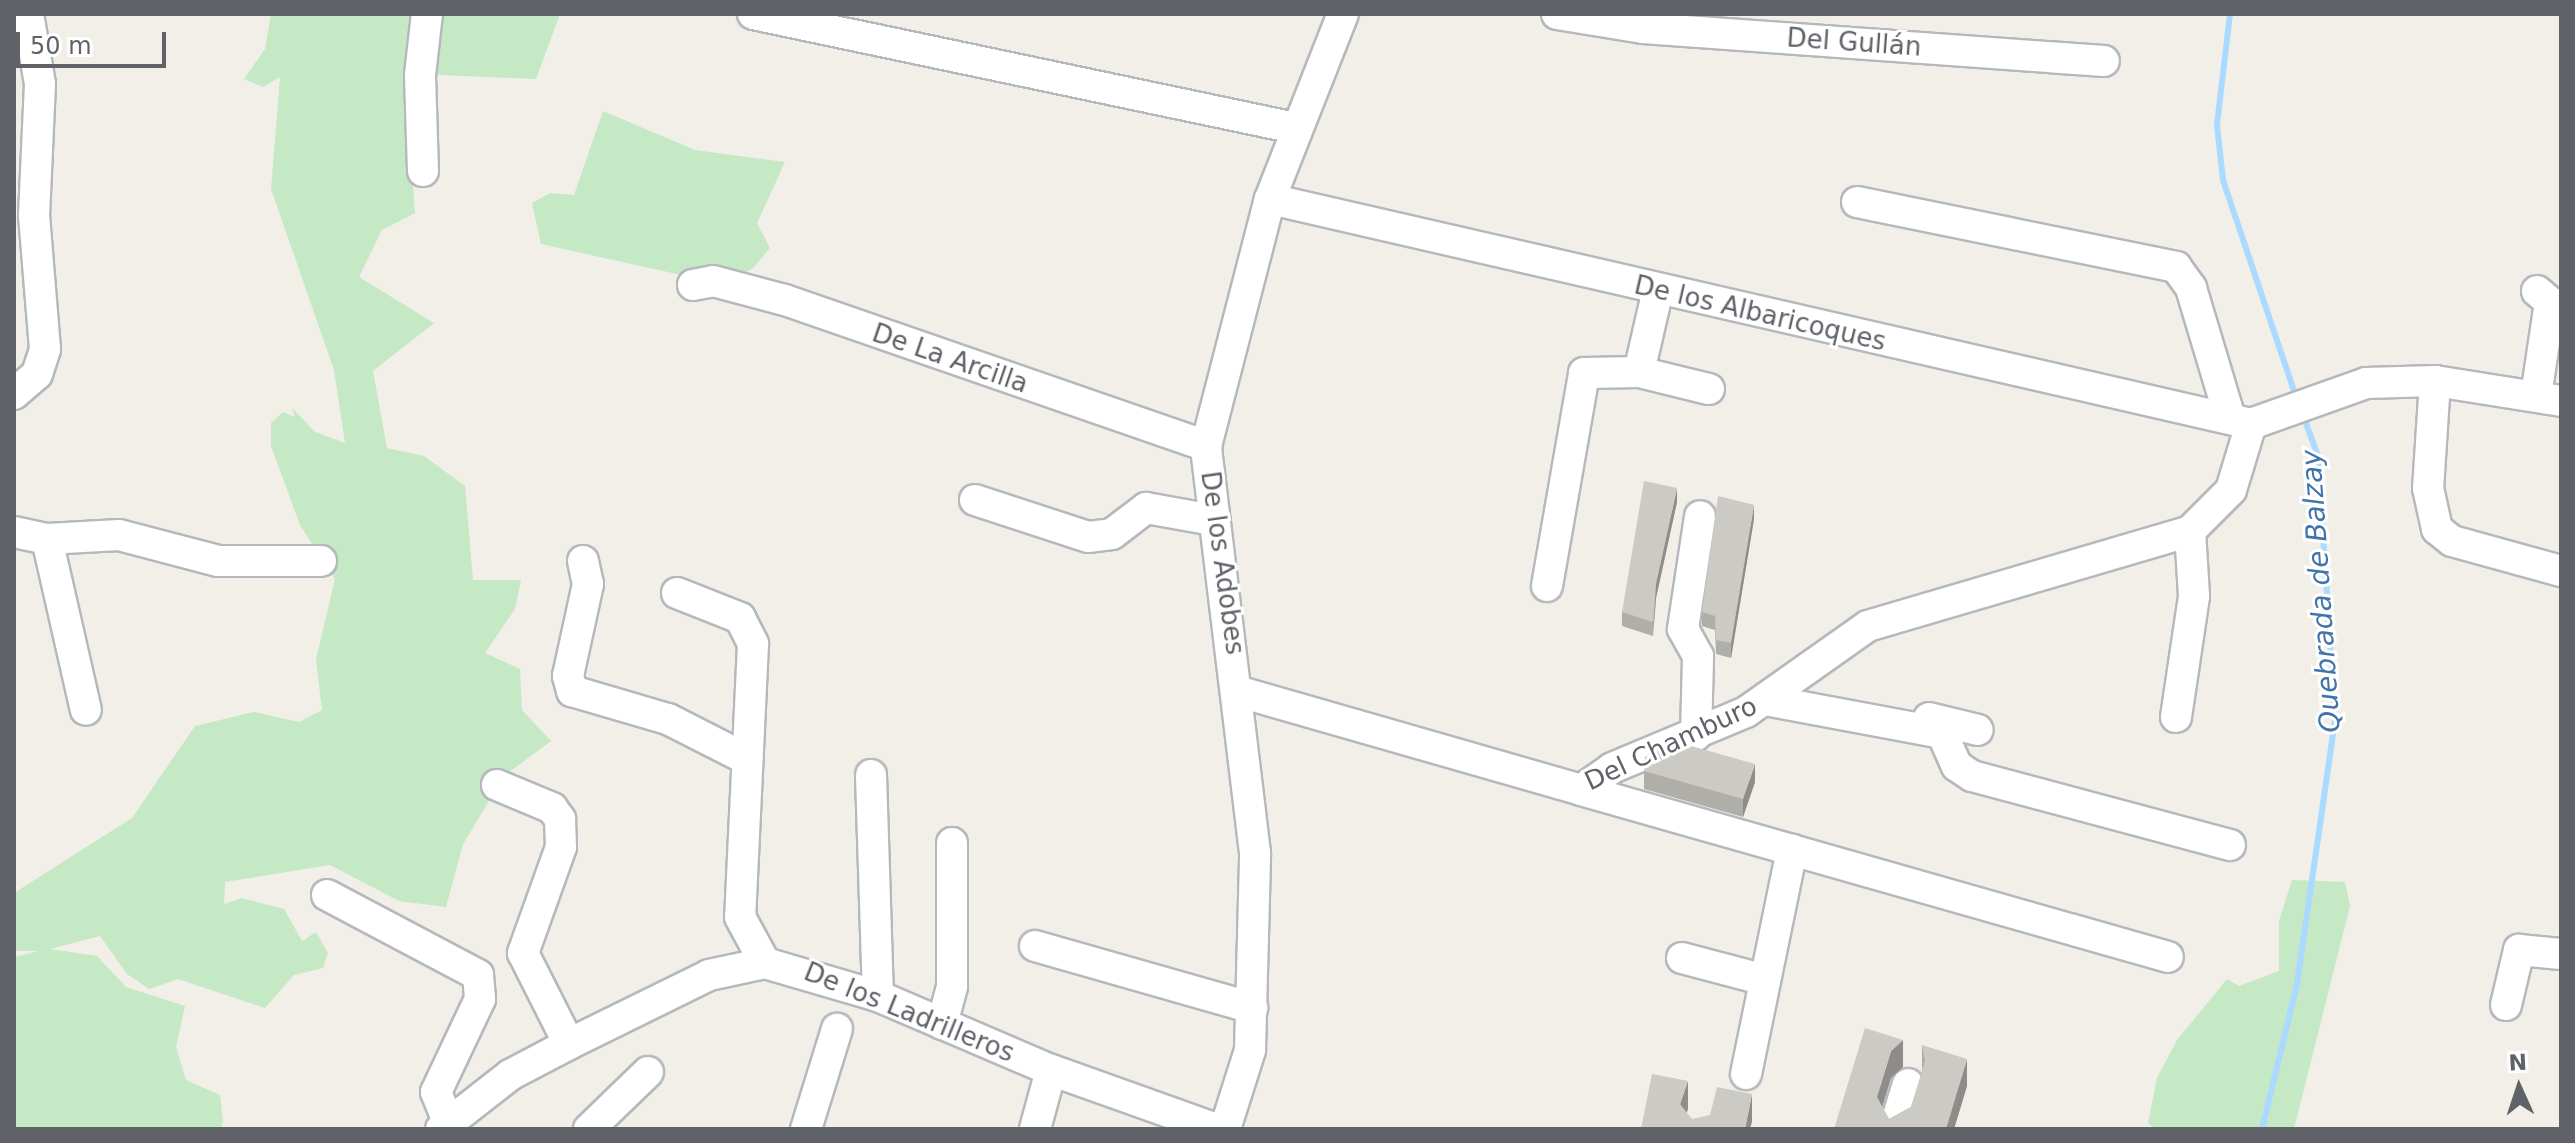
<!DOCTYPE html>
<meta charset="utf-8">
<style>
body{margin:0}
#map{position:relative;width:2575px;height:1143px;overflow:hidden;background:#f1efe8;font-family:"DejaVu Sans",sans-serif}
div>[style]{position:absolute}
.green>*{inset:0;background:#c5e8c5}
.stream>*{height:6px;margin:-3px;padding:0 3px;transform-origin:3px;border-radius:3px;background:#aadaff}
.roads{filter:drop-shadow(2px 0 #b5b8bc) drop-shadow(-2px 0 #b5b8bc) drop-shadow(0 2px #b5b8bc) drop-shadow(0 -2px #b5b8bc)}
.minor>*{height:30px;margin:-15px;padding:0 15px;transform-origin:15px;border-radius:15px;background:#fff}
.wall>*{inset:0;background:#afaea9}
.shaded-wall>*{inset:0;background:#8f8d8a}
.building>*{inset:0;background:#cccac5}
span{translate:-50% -50%;white-space:nowrap;text-align:center;line-height:1.15;-webkit-text-stroke:6px #fff;paint-order:stroke}
.street-label{font-size:26px;color:#5f6368}
.water-label{font-size:28px;color:#4174aa;font-style:italic}
.frame{position:absolute;inset:0;border:16px solid #5f6368;pointer-events:none}
.north{position:absolute;left:2479px;top:1047px;width:80px;height:80px;-webkit-text-stroke:6px #fff;paint-order:stroke;rotate:357deg;font-size:22px;font-weight:700;line-height:32px;text-align:center;color:#5f6368}
.north::after{content:'';display:block;margin:auto;width:28px;height:36px;background:#5f6368;clip-path:polygon(50% 0,100% 100%,50% 72%,0 100%)}
.scale{position:absolute;left:16px;top:32px;width:150px;height:36px;box-sizing:border-box;border:4px solid #5f6368;border-top:0;padding-left:10px;font-size:24px;line-height:28px;white-space:nowrap;color:#5f6368;-webkit-text-stroke:6px #fff;paint-order:stroke}
</style>
<div id="map">
<div class="green">
<div style="clip-path:polygon(271px 14px,560px 14px,536px 79px,438px 75px,407px 105px,415px 213px,382px 230px,359px 277px,434px 323px,373px 371px,387px 448px,424px 456px,465px 486px,473px 580px,521px 580px,515px 609px,485px 653px,520px 669px,522px 710px,551px 741px,504px 776px,463px 844px,446px 907px,399px 901px,330px 865px,225px 882px,224px 904px,242px 898px,284px 909px,302px 941px,316px 932px,328px 953px,323px 968px,294px 975px,265px 1008px,178px 979px,149px 989px,127px 974px,100px 936px,50px 949px,97px 956px,126px 987px,185px 1006px,176px 1047px,186px 1080px,220px 1095px,223px 1122px,221px 1129px,14px 1129px,14px 957px,39px 951px,14px 951px,14px 893px,132px 818px,195px 726px,254px 712px,299px 722px,322px 710px,316px 659px,335px 579px,300px 525px,271px 446px,271px 423px,283px 412px,295px 417px,292px 408px,315px 432px,345px 443px,334px 370px,271px 189px,280px 77px,263px 87px,244px 79px,265px 49px)"></div>
<div style="clip-path:polygon(603px 111px,695px 150px,785px 162px,757px 223px,770px 248px,753px 268px,733px 280px,686px 276px,541px 244px,532px 203px,550px 193px,574px 195px)"></div>
<div style="clip-path:polygon(2292px 880px,2345px 882px,2350px 906px,2294px 1129px,2155px 1129px,2148px 1123px,2157px 1078px,2177px 1040px,2227px 979px,2239px 986px,2279px 971px,2279px 921px)"></div>
</div>
<div class="stream">
<div style="left:2230px;top:14px;width:112px;rotate:96.7deg"></div>
<div style="left:2217px;top:125px;width:55px;rotate:83.8deg"></div>
<div style="left:2223px;top:180px;width:229px;rotate:71.4deg"></div>
<div style="left:2262px;top:1129px;width:149px;rotate:-76.4deg"></div>
<div style="left:2297px;top:984px;width:267px;rotate:-81.8deg"></div>
<div style="left:2335px;top:720px;width:265px;rotate:-93.7deg"></div>
<div style="left:2318px;top:456px;width:44px;rotate:-110.1deg"></div>
</div>
<div class="roads">
<div class="minor">
<div style="left:753px;top:14px;width:554px;rotate:11.88deg"></div>
<div style="left:1557px;top:14px;width:87px;rotate:9.2deg"></div>
<div style="left:1643px;top:28px;width:462px;rotate:4.1deg"></div>
<div style="left:423px;top:171px;width:96px;rotate:-91.8deg"></div>
<div style="left:420px;top:75px;width:61px;rotate:-83.5deg"></div>
<div style="left:1270px;top:199px;width:1006px;rotate:12.92deg"></div>
<div style="left:1857px;top:202px;width:326px;rotate:11.5deg"></div>
<div style="left:2176px;top:267px;width:26px;rotate:54deg"></div>
<div style="left:2191px;top:288px;width:136px;rotate:73.3deg"></div>
<div style="left:693px;top:285px;width:20px;rotate:-11deg"></div>
<div style="left:713px;top:281px;width:74px;rotate:14.8deg"></div>
<div style="left:785px;top:300px;width:446px;rotate:19.1deg"></div>
<div style="left:1639px;top:372px;width:84px;rotate:-77deg"></div>
<div style="left:2435px;top:381px;width:107px;rotate:93.7deg"></div>
<div style="left:2428px;top:488px;width:42px;rotate:77.6deg"></div>
<div style="left:2437px;top:529px;width:19px;rotate:39deg"></div>
<div style="left:2452px;top:541px;width:113px;rotate:15.4deg"></div>
<div style="left:14px;top:394px;width:30px;rotate:-41deg"></div>
<div style="left:37px;top:374px;width:26px;rotate:-72deg"></div>
<div style="left:45px;top:349px;width:133px;rotate:-94.7deg"></div>
<div style="left:34px;top:216px;width:132px;rotate:-87.4deg"></div>
<div style="left:40px;top:84px;width:71px;rotate:-99.7deg"></div>
<div style="left:2536px;top:396px;width:95px;rotate:-81.5deg"></div>
<div style="left:2550px;top:302px;width:17px;rotate:-140deg"></div>
<div style="left:2251px;top:424px;width:122px;rotate:-19.6deg"></div>
<div style="left:2366px;top:383px;width:69px;rotate:-1.7deg"></div>
<div style="left:2435px;top:381px;width:128px;rotate:9deg"></div>
<div style="left:975px;top:500px;width:119px;rotate:18.1deg"></div>
<div style="left:1088px;top:537px;width:24px;rotate:-7deg"></div>
<div style="left:1112px;top:534px;width:43px;rotate:-37.4deg"></div>
<div style="left:1146px;top:508px;width:68px;rotate:10.2deg"></div>
<div style="left:14px;top:532px;width:34px;rotate:12deg"></div>
<div style="left:47px;top:539px;width:175px;rotate:77.2deg"></div>
<div style="left:47px;top:539px;width:72px;rotate:-3.2deg"></div>
<div style="left:119px;top:535px;width:102px;rotate:14.7deg"></div>
<div style="left:218px;top:561px;width:103px"></div>
<div style="left:583px;top:561px;width:24px;rotate:78deg"></div>
<div style="left:588px;top:584px;width:94px;rotate:102.3deg"></div>
<div style="left:568px;top:676px;width:16px;rotate:75deg"></div>
<div style="left:572px;top:691px;width:100px;rotate:16.3deg"></div>
<div style="left:668px;top:719px;width:89px;rotate:26.9deg"></div>
<div style="left:1547px;top:586px;width:216px;rotate:-80.1deg"></div>
<div style="left:1584px;top:373px;width:55px;rotate:-1deg"></div>
<div style="left:1639px;top:372px;width:72px;rotate:13.7deg"></div>
<div style="left:677px;top:593px;width:68px;rotate:21.6deg"></div>
<div style="left:740px;top:618px;width:29px;rotate:63deg"></div>
<div style="left:753px;top:644px;width:273px;rotate:92.7deg"></div>
<div style="left:740px;top:917px;width:52px;rotate:61.5deg"></div>
<div style="left:1240px;top:692px;width:355px;rotate:16deg"></div>
<div style="left:1581px;top:790px;width:38px;rotate:-35deg"></div>
<div style="left:1612px;top:768px;width:145px;rotate:-22.7deg"></div>
<div style="left:1746px;top:712px;width:149px;rotate:-35.2deg"></div>
<div style="left:1868px;top:626px;width:336px;rotate:-16.4deg"></div>
<div style="left:2190px;top:531px;width:58px;rotate:-45deg"></div>
<div style="left:2231px;top:490px;width:69px;rotate:-73.1deg"></div>
<div style="left:1765px;top:700px;width:180px;rotate:10.6deg"></div>
<div style="left:1942px;top:733px;width:36px;rotate:66deg"></div>
<div style="left:1957px;top:766px;width:18px;rotate:34deg"></div>
<div style="left:1972px;top:776px;width:267px;rotate:15deg"></div>
<div style="left:2176px;top:717px;width:122px;rotate:-81.5deg"></div>
<div style="left:2194px;top:596px;width:65px;rotate:-93.5deg"></div>
<div style="left:1929px;top:718px;width:50px;rotate:13.8deg"></div>
<div style="left:1696px;top:735px;width:79px;rotate:-88.5deg"></div>
<div style="left:1698px;top:656px;width:31px;rotate:-119deg"></div>
<div style="left:1683px;top:629px;width:114px;rotate:-81.4deg"></div>
<div style="left:871px;top:775px;width:221px;rotate:88.2deg"></div>
<div style="left:497px;top:785px;width:60px;rotate:22.7deg"></div>
<div style="left:552px;top:808px;width:14px;rotate:54deg"></div>
<div style="left:560px;top:819px;width:28px;rotate:88deg"></div>
<div style="left:561px;top:847px;width:113px;rotate:109.7deg"></div>
<div style="left:523px;top:953px;width:102px;rotate:63.2deg"></div>
<div style="left:1581px;top:790px;width:610px;rotate:15.88deg"></div>
<div style="left:327px;top:895px;width:171px;rotate:27.9deg"></div>
<div style="left:478px;top:975px;width:24px;rotate:85deg"></div>
<div style="left:480px;top:999px;width:103px;rotate:115.3deg"></div>
<div style="left:436px;top:1092px;width:31px;rotate:68deg"></div>
<div style="left:1035px;top:946px;width:226px;rotate:15.9deg"></div>
<div style="left:1682px;top:958px;width:86px;rotate:14.8deg"></div>
<div style="left:2506px;top:1005px;width:57px;rotate:-76.7deg"></div>
<div style="left:2519px;top:950px;width:42px;rotate:5.4deg"></div>
<div style="left:942px;top:1024px;width:39px;rotate:-75deg"></div>
<div style="left:952px;top:986px;width:143px;rotate:-90deg"></div>
<div style="left:1746px;top:1074px;width:229px;rotate:-78.4deg"></div>
<div style="left:441px;top:1129px;width:88px;rotate:-38deg"></div>
<div style="left:510px;top:1075px;width:67px;rotate:-27.7deg"></div>
<div style="left:569px;top:1044px;width:156px;rotate:-26.2deg"></div>
<div style="left:709px;top:975px;width:57px;rotate:-12.1deg"></div>
<div style="left:765px;top:963px;width:118px;rotate:16.3deg"></div>
<div style="left:878px;top:996px;width:188px;rotate:23.2deg"></div>
<div style="left:1051px;top:1070px;width:176px;rotate:19.6deg"></div>
<div style="left:589px;top:1129px;width:82px;rotate:-44deg"></div>
<div style="left:806px;top:1129px;width:105px;rotate:-72.8deg"></div>
<div style="left:1035px;top:1129px;width:61px;rotate:-74.8deg"></div>
<div style="left:1225px;top:1129px;width:83px;rotate:-72.4deg"></div>
<div style="left:1250px;top:1050px;width:197px;rotate:-88.5deg"></div>
<div style="left:1255px;top:853px;width:410px;rotate:-96.9deg"></div>
<div style="left:1206px;top:446px;width:255px;rotate:-75.5deg"></div>
<div style="left:1270px;top:199px;width:199px;rotate:-68.5deg"></div>
<div style="left:1894px;top:1129px;width:47px;rotate:-72.7deg"></div>
</div>
</div>
<div class="wall">
<div style="clip-path:polygon(1677px 502px,1656px 598px,1653px 636px,1622px 626px,1622px 612px)"></div>
<div style="clip-path:polygon(1754px 519px,1731px 658px,1716px 654px,1715px 630px,1702px 626px,1702px 612px)"></div>
<div style="clip-path:polygon(1644px 771px,1755px 782px,1743px 817px,1644px 789px)"></div>
<div style="clip-path:polygon(1922px 1045px,1967px 1086px,1954px 1129px,1834px 1129px,1903px 1067px,1891px 1078px,1882px 1107px,1889px 1119px,1911px 1107px,1922px 1073px)"></div>
</div>
<div class="shaded-wall">
<div style="clip-path:polygon(1677px 488px,1677px 502px,1656px 598px,1653px 636px,1656px 584px)"></div>
<div style="clip-path:polygon(1754px 505px,1754px 519px,1731px 658px,1731px 643px)"></div>
<div style="clip-path:polygon(1755px 764px,1755px 782px,1743px 817px,1743px 799px)"></div>
<div style="clip-path:polygon(1903px 1040px,1903px 1067px,1891px 1078px,1877px 1124px,1877px 1097px,1891px 1051px)"></div>
<div style="clip-path:polygon(1967px 1059px,1967px 1086px,1954px 1129px,1946px 1129px)"></div>
<div style="clip-path:polygon(1688px 1081px,1688px 1109px,1681px 1129px,1680px 1104px)"></div>
<div style="clip-path:polygon(1752px 1094px,1752px 1122px,1750px 1129px,1745px 1129px)"></div>
</div>
<div class="building">
<div style="clip-path:polygon(1644px 481px,1677px 488px,1656px 584px,1653px 622px,1622px 612px)"></div>
<div style="clip-path:polygon(1718px 496px,1754px 505px,1731px 643px,1716px 640px,1715px 616px,1702px 612px)"></div>
<div style="clip-path:polygon(1677px 742px,1755px 764px,1743px 799px,1644px 771px,1645px 757px)"></div>
<div style="clip-path:polygon(1865px 1028px,1903px 1040px,1891px 1051px,1877px 1097px,1889px 1119px,1911px 1107px,1925px 1061px,1922px 1045px,1967px 1059px,1946px 1129px,1834px 1129px)"></div>
<div style="clip-path:polygon(1652px 1074px,1688px 1081px,1680px 1104px,1692px 1119px,1710px 1115px,1717px 1087px,1752px 1094px,1745px 1129px,1641px 1129px)"></div>
</div>
<div class="street-label">
<span style="left:1854px;top:43px;rotate:4deg">Del Gullán</span>
<span style="left:1760px;top:314px;rotate:13deg">De los Albaricoques</span>
<span style="left:950px;top:359px;rotate:19deg">De La Arcilla</span>
<span style="left:1222px;top:563px;rotate:82deg">De los Adobes</span>
<span style="left:1671px;top:744px;rotate:-25deg">Del Chamburo</span>
<span style="left:909px;top:1013px;rotate:22deg">De los Ladrilleros</span>
</div>
<div class="water-label">
<span style="left:2321px;top:591px;rotate:-94deg">Quebrada de Balzay</span>
</div>
<div class="frame"></div>
<div class="north">N</div>
<div class="scale">50 m</div>
</div>
